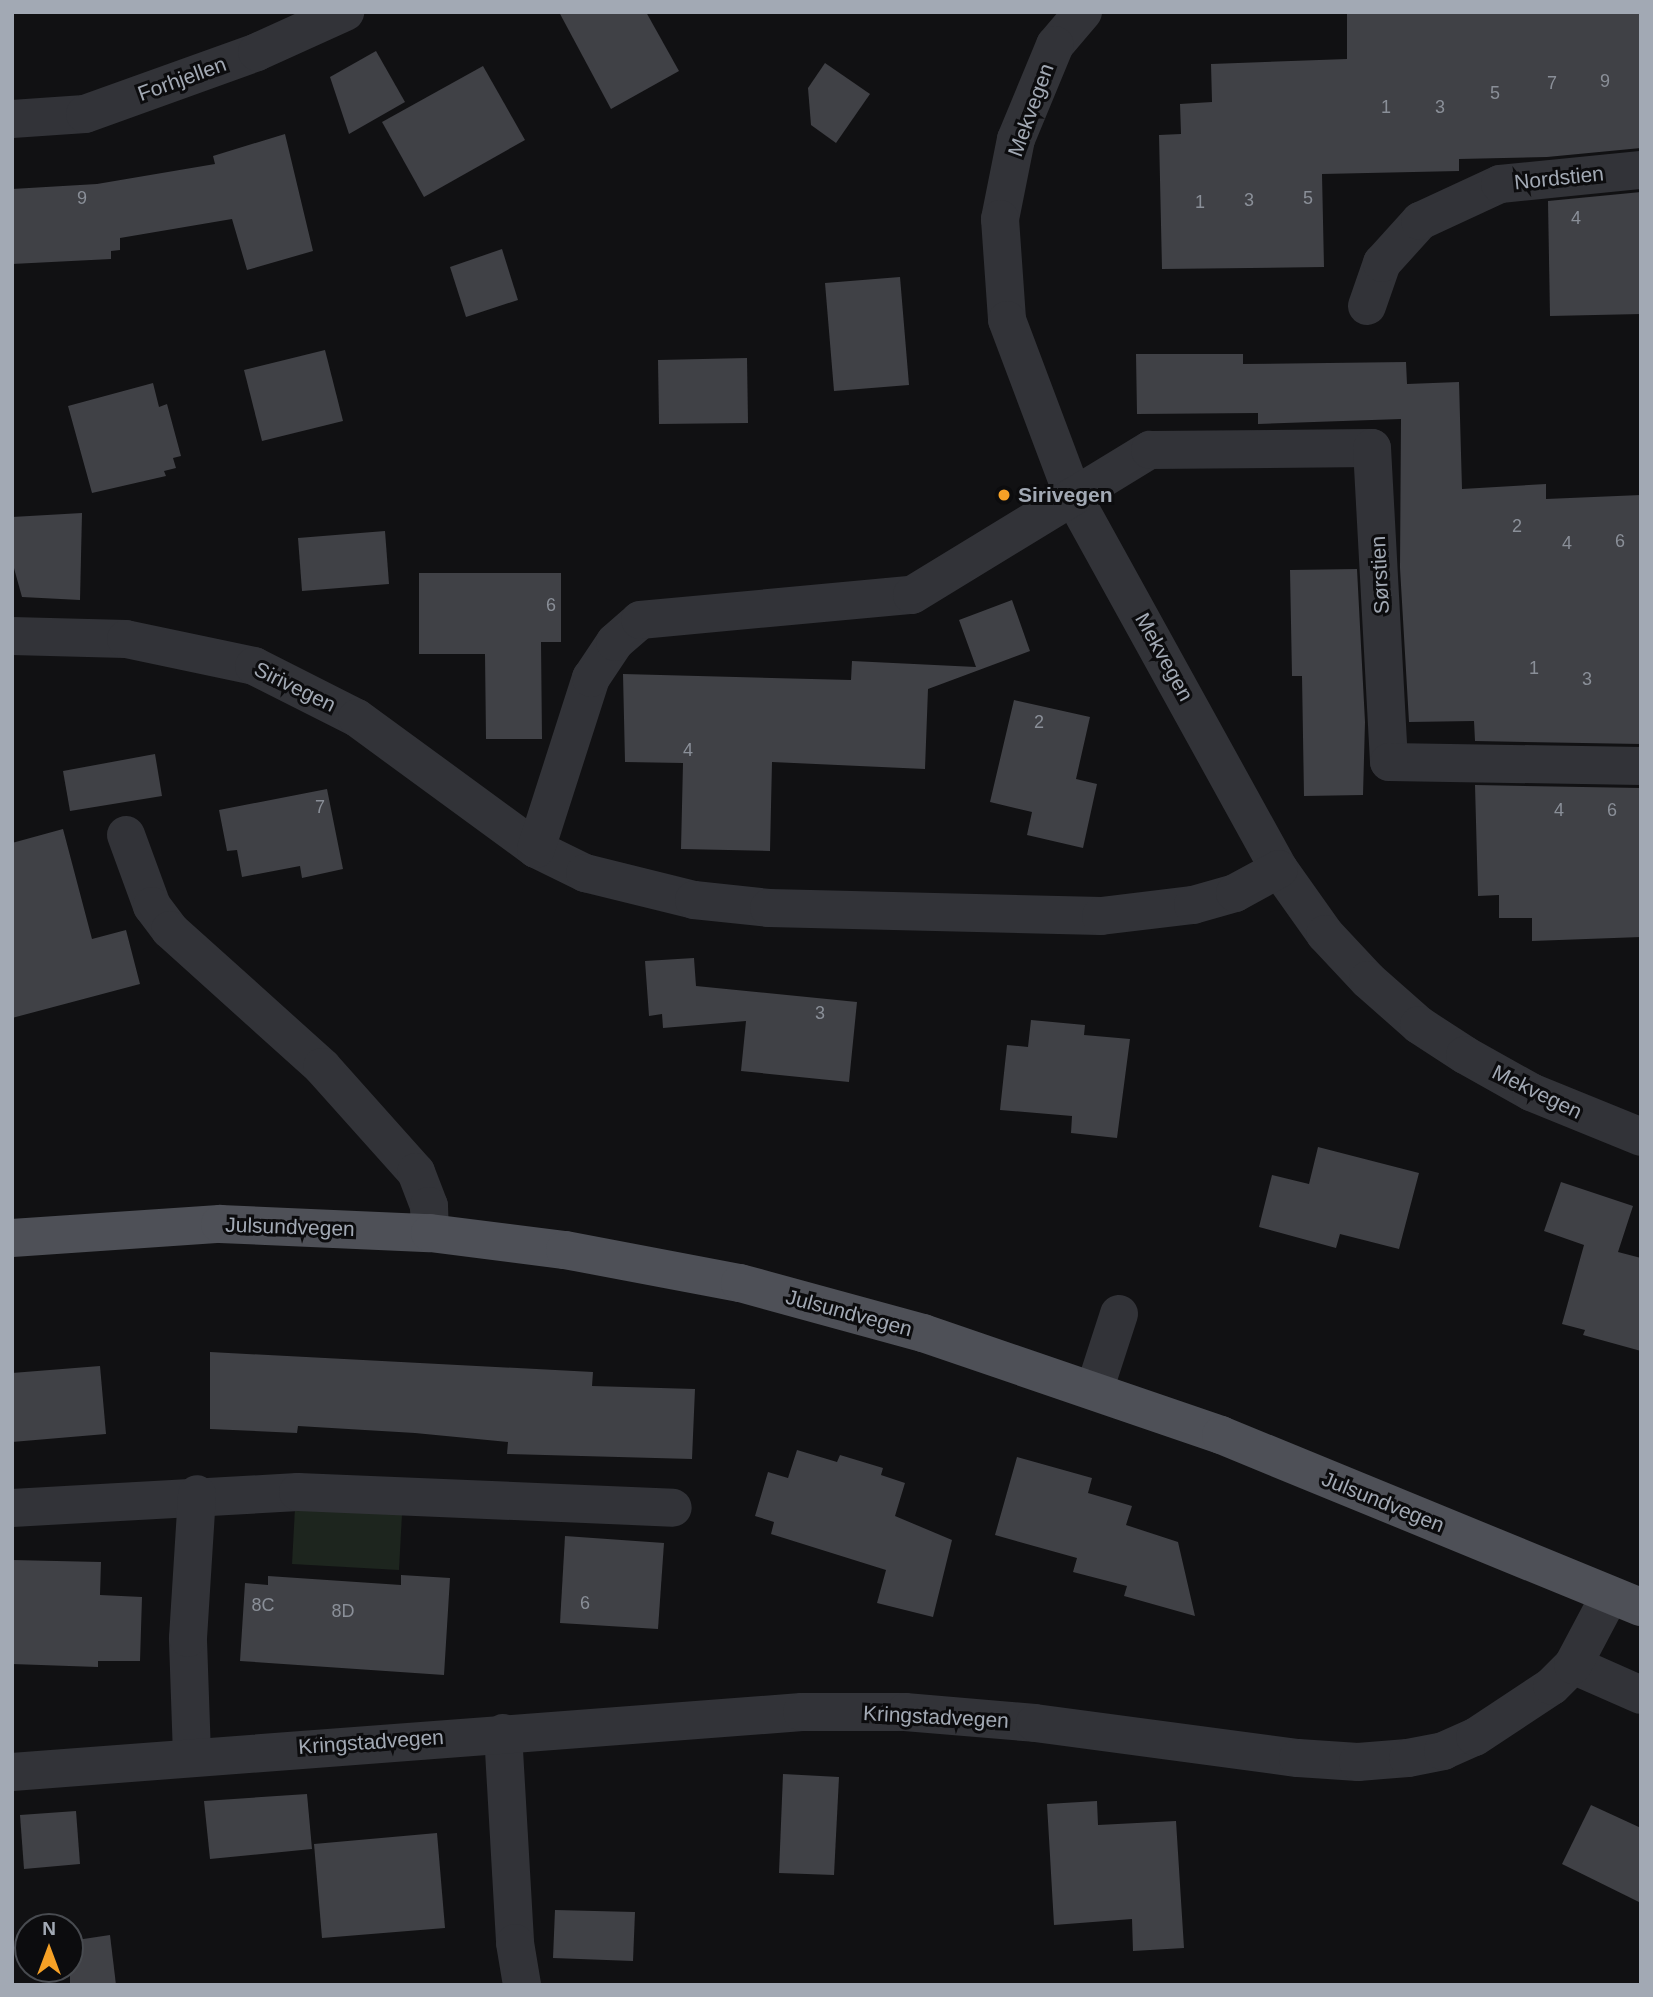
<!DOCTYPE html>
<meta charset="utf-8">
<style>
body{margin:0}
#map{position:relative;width:1653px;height:1997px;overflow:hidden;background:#111113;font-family:Arial,sans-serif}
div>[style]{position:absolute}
.green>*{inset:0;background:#1d251e}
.building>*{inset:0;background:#404146}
.minor>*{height:38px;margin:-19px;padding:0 19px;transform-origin:19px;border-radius:19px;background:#323338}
.major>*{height:38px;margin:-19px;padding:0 19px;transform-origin:19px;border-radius:19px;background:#4e5057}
.dots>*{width:19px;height:19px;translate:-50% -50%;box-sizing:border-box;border:4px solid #0c0c0e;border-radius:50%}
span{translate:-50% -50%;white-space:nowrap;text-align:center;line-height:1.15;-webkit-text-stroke:6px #0c0c0e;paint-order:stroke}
.number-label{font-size:18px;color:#8a8f98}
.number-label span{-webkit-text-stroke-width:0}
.street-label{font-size:21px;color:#a2a9b4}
.poi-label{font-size:21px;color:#a2a9b4;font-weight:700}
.left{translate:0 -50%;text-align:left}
.frame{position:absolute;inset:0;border:14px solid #a2a9b4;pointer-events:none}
.north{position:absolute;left:14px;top:1913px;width:70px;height:70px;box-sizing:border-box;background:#0c0c0e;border:2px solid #484b50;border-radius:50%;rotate:0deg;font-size:19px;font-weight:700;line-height:28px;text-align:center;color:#a2a9b4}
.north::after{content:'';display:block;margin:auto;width:24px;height:32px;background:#f6a126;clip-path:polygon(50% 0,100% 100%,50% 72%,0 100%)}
</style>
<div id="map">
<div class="green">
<div style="clip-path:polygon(295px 1508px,402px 1514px,399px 1570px,292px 1564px)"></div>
</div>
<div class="building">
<div style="clip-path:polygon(559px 12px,646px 12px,679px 71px,611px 109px)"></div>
<div style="clip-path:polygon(1347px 12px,1641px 12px,1641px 148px,1547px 157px,1459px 159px,1459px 171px,1322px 174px,1324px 267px,1162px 269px,1159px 135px,1181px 134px,1180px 104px,1212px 102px,1211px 64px,1347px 59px)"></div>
<div style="clip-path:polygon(376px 51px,405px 102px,349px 134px,330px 77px)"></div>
<div style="clip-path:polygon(825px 63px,870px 94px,836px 143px,811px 125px,808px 88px)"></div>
<div style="clip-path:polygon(483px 66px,525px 140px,424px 197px,382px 122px)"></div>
<div style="clip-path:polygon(285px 134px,313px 251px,247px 270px,232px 219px,120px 238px,120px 250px,111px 251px,111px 259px,12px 264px,12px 189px,97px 184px,215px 164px,213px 156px)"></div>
<div style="clip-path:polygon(1641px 192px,1641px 314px,1550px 316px,1548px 201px)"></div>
<div style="clip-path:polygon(502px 249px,518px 300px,466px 317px,450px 267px)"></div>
<div style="clip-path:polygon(900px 277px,909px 385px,834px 391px,825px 283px)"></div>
<div style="clip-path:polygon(325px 350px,343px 421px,262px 441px,244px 370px)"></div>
<div style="clip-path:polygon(1136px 354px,1243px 354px,1243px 364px,1406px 362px,1407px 384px,1459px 382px,1462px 489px,1546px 484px,1546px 499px,1641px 495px,1641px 744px,1475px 741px,1474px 721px,1409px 722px,1400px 568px,1401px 419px,1258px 424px,1258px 413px,1137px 414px)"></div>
<div style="clip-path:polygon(747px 358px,748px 423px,659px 424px,658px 360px)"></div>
<div style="clip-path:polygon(153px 383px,159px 407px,167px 404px,181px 456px,173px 458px,176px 468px,164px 471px,166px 476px,92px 493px,68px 406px)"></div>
<div style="clip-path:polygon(82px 513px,80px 600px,22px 597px,12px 561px,12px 517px)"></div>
<div style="clip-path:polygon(385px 531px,389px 584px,302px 591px,298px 538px)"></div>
<div style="clip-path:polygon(1357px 569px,1365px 722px,1363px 795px,1304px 796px,1302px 676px,1292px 676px,1290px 570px)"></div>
<div style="clip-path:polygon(419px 573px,561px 573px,561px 642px,541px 642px,542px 739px,486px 739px,485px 654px,419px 654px)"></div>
<div style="clip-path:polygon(1012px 600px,1030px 651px,928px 689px,925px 769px,772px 762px,770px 851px,681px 849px,683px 763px,625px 762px,623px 674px,851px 680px,852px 661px,976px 667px,959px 620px)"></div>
<div style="clip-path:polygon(1014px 700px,1090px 717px,1076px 779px,1097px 784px,1083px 848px,1027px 835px,1032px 812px,990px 802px)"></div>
<div style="clip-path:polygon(155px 754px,162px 796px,70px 811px,63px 771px)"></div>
<div style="clip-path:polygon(1475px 785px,1641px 788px,1641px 937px,1532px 941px,1532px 918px,1499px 918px,1499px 895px,1478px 896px)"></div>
<div style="clip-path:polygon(327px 789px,343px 869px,302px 878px,300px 866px,242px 877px,237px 850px,227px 851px,219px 810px)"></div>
<div style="clip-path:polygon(63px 829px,92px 939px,126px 930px,140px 984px,12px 1018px,12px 843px)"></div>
<div style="clip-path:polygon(694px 958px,696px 986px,857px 1002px,849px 1082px,741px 1071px,746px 1021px,663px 1028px,662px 1014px,649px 1016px,645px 961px)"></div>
<div style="clip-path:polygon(1031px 1020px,1085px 1025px,1084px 1035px,1130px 1039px,1117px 1138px,1071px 1133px,1072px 1116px,1000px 1110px,1007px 1045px,1028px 1047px)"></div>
<div style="clip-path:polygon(1318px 1147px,1419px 1173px,1399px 1249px,1340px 1234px,1336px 1248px,1259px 1227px,1272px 1175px,1309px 1184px)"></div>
<div style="clip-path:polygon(1561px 1182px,1633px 1206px,1618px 1252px,1641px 1258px,1641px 1351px,1583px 1335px,1585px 1330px,1562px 1324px,1584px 1245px,1544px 1231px)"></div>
<div style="clip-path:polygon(210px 1352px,593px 1372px,592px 1386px,695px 1389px,692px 1459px,507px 1454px,508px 1442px,415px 1433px,298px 1426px,297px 1433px,210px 1429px)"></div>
<div style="clip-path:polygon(100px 1366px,106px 1434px,12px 1442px,12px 1373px)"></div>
<div style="clip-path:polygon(797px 1450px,837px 1462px,840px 1455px,883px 1468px,881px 1475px,905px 1483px,895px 1516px,952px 1540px,933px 1617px,877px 1603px,886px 1570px,771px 1534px,774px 1522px,755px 1516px,768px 1472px,788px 1478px)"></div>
<div style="clip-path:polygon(1017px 1457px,1092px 1478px,1088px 1493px,1132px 1506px,1126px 1525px,1178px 1542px,1195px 1616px,1124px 1596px,1127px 1586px,1073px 1572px,1077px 1558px,995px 1535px)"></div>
<div style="clip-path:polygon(565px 1536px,664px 1543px,658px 1629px,560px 1623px)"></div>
<div style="clip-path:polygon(12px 1560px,101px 1562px,100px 1595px,142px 1597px,140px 1661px,98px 1661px,98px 1667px,12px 1664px)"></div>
<div style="clip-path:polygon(401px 1575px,450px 1578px,444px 1675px,240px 1661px,245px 1583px,268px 1585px,268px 1576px,401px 1585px)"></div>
<div style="clip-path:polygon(783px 1774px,839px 1777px,834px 1875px,779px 1873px)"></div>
<div style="clip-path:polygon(307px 1794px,312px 1849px,210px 1859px,204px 1801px)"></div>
<div style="clip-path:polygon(1097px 1801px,1098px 1825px,1176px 1821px,1184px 1948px,1133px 1951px,1132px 1919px,1054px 1925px,1047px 1804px)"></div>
<div style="clip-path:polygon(1591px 1805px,1641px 1828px,1641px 1903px,1562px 1864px)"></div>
<div style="clip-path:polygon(76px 1811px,80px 1864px,24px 1869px,20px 1815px)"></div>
<div style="clip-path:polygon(437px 1833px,445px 1928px,322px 1938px,314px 1844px)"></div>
<div style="clip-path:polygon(555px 1910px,635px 1912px,633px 1961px,553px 1958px)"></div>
<div style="clip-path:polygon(110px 1935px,116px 1985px,70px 1985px,70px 1941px)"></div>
</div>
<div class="minor">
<div style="left:1083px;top:12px;width:43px;rotate:130.3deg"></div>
<div style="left:1055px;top:45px;width:102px;rotate:112.5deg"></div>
<div style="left:1016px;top:139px;width:82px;rotate:101.3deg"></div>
<div style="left:1000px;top:219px;width:101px;rotate:86deg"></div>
<div style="left:1007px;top:320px;width:188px;rotate:69.4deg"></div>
<div style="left:1073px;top:496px;width:426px;rotate:61.1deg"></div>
<div style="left:1279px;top:869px;width:80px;rotate:54.7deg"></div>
<div style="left:1325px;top:934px;width:63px;rotate:46.9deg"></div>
<div style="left:1368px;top:980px;width:68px;rotate:41.4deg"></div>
<div style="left:1419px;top:1025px;width:55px;rotate:33.1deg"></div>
<div style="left:1465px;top:1055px;width:76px;rotate:29.3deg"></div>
<div style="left:1531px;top:1092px;width:119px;rotate:22.2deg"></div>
<div style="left:12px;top:119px;width:73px;rotate:-3.9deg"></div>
<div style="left:85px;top:114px;width:183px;rotate:-19.8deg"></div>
<div style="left:257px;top:52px;width:97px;rotate:-24.4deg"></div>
<div style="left:1367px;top:306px;width:46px;rotate:-70.8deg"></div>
<div style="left:1382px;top:263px;width:57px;rotate:-47.9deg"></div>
<div style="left:1420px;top:221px;width:88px;rotate:-24.8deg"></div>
<div style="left:1500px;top:184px;width:142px;rotate:-5.7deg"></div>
<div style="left:12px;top:636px;width:114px;rotate:1.5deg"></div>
<div style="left:126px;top:639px;width:131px;rotate:11.9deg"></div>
<div style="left:254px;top:666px;width:115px;rotate:26.8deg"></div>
<div style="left:357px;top:718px;width:222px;rotate:36.2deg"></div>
<div style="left:536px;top:849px;width:55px;rotate:26.1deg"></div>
<div style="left:585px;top:873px;width:112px;rotate:13.9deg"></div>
<div style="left:694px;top:900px;width:75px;rotate:6.1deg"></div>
<div style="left:769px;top:908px;width:332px;rotate:1.4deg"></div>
<div style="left:1101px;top:916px;width:93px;rotate:-6.8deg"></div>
<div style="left:1193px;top:905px;width:44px;rotate:-15.9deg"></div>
<div style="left:1235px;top:893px;width:50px;rotate:-28.6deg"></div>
<div style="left:126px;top:835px;width:76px;rotate:69.9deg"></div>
<div style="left:152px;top:906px;width:30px;rotate:53deg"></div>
<div style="left:170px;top:930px;width:205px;rotate:42deg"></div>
<div style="left:322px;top:1067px;width:141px;rotate:48.2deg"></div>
<div style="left:416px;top:1172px;width:36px;rotate:69deg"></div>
<div style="left:429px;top:1206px;width:27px;rotate:88deg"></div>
<div style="left:536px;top:849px;width:180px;rotate:-72.2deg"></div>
<div style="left:591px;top:678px;width:43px;rotate:-56.3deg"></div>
<div style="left:615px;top:642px;width:33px;rotate:-41deg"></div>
<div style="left:640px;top:620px;width:273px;rotate:-5.3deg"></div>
<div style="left:912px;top:595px;width:279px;rotate:-31.4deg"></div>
<div style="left:1150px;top:450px;width:222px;rotate:-0.5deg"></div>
<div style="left:1372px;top:448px;width:314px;rotate:86.9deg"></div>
<div style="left:1389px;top:762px;width:252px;rotate:0.9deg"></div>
<div style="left:1094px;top:1391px;width:81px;rotate:-72deg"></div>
<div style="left:12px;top:1508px;width:286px;rotate:-3.2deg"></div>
<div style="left:298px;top:1492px;width:375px;rotate:2.4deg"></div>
<div style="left:1573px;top:1665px;width:74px;rotate:23.8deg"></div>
<div style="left:503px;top:1733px;width:210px;rotate:86.7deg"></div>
<div style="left:515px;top:1943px;width:43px;rotate:80.5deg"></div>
<div style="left:192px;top:1755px;width:117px;rotate:-92deg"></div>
<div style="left:188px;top:1638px;width:144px;rotate:-86.4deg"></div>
<div style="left:12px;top:1772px;width:792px;rotate:-4.34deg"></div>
<div style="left:802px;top:1712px;width:103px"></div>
<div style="left:905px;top:1712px;width:130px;rotate:4.8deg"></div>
<div style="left:1035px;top:1723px;width:265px;rotate:7.6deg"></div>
<div style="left:1298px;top:1758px;width:60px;rotate:3.8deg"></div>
<div style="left:1358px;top:1762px;width:50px;rotate:-4.6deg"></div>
<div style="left:1408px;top:1758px;width:36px;rotate:-11deg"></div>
<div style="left:1443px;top:1751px;width:35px;rotate:-24deg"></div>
<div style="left:1475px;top:1737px;width:92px;rotate:-33.5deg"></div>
<div style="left:1552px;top:1686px;width:30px;rotate:-45deg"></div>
<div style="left:1573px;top:1665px;width:79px;rotate:-62.1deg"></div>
</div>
<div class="major">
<div style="left:12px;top:1238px;width:208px;rotate:-3.9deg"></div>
<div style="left:220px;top:1224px;width:210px;rotate:2.5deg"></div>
<div style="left:430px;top:1233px;width:136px;rotate:7.2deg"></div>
<div style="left:565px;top:1250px;width:178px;rotate:10.7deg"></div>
<div style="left:740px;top:1283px;width:190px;rotate:15.3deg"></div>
<div style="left:923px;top:1333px;width:315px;rotate:18.9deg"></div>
<div style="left:1221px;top:1435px;width:454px;rotate:22.3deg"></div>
</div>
<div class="dots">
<div style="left:1004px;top:495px;background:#f6a126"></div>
</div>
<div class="number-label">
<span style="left:1605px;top:81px">9</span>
<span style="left:1552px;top:83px">7</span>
<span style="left:1495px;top:93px">5</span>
<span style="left:1386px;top:107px">1</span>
<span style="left:1440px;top:107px">3</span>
<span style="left:82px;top:198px">9</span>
<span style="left:1308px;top:198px">5</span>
<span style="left:1249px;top:200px">3</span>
<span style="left:1200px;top:202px">1</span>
<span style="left:1576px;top:218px">4</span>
<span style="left:1517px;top:526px">2</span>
<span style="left:1620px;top:541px">6</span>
<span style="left:1567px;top:543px">4</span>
<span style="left:551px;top:605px">6</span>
<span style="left:1534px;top:668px">1</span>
<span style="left:1587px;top:679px">3</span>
<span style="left:1039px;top:722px">2</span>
<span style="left:688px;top:750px">4</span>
<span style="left:320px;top:807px">7</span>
<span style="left:1559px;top:810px">4</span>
<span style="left:1612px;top:810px">6</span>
<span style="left:820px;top:1013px">3</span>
<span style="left:585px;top:1603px">6</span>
<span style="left:263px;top:1605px">8C</span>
<span style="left:343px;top:1611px">8D</span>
</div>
<div class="street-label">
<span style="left:182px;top:79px;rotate:-20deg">Forhjellen</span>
<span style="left:1031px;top:110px;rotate:-70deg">Mekvegen</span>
<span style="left:1559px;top:178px;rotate:-6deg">Nordstien</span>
<span style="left:1380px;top:575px;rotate:-93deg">Sørstien</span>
<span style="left:1164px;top:657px;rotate:61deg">Mekvegen</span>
<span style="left:295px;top:687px;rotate:26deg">Sirivegen</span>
<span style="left:1537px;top:1092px;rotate:26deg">Mekvegen</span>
<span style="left:290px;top:1227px;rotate:2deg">Julsundvegen</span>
<span style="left:849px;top:1313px;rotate:15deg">Julsundvegen</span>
<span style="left:1383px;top:1502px;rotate:22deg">Julsundvegen</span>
<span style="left:936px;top:1717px;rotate:3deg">Kringstadvegen</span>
<span style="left:371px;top:1742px;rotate:-4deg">Kringstadvegen</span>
</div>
<div class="poi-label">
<span class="left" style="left:1018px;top:495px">Sirivegen</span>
</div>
<div class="frame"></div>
<div class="north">N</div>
</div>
